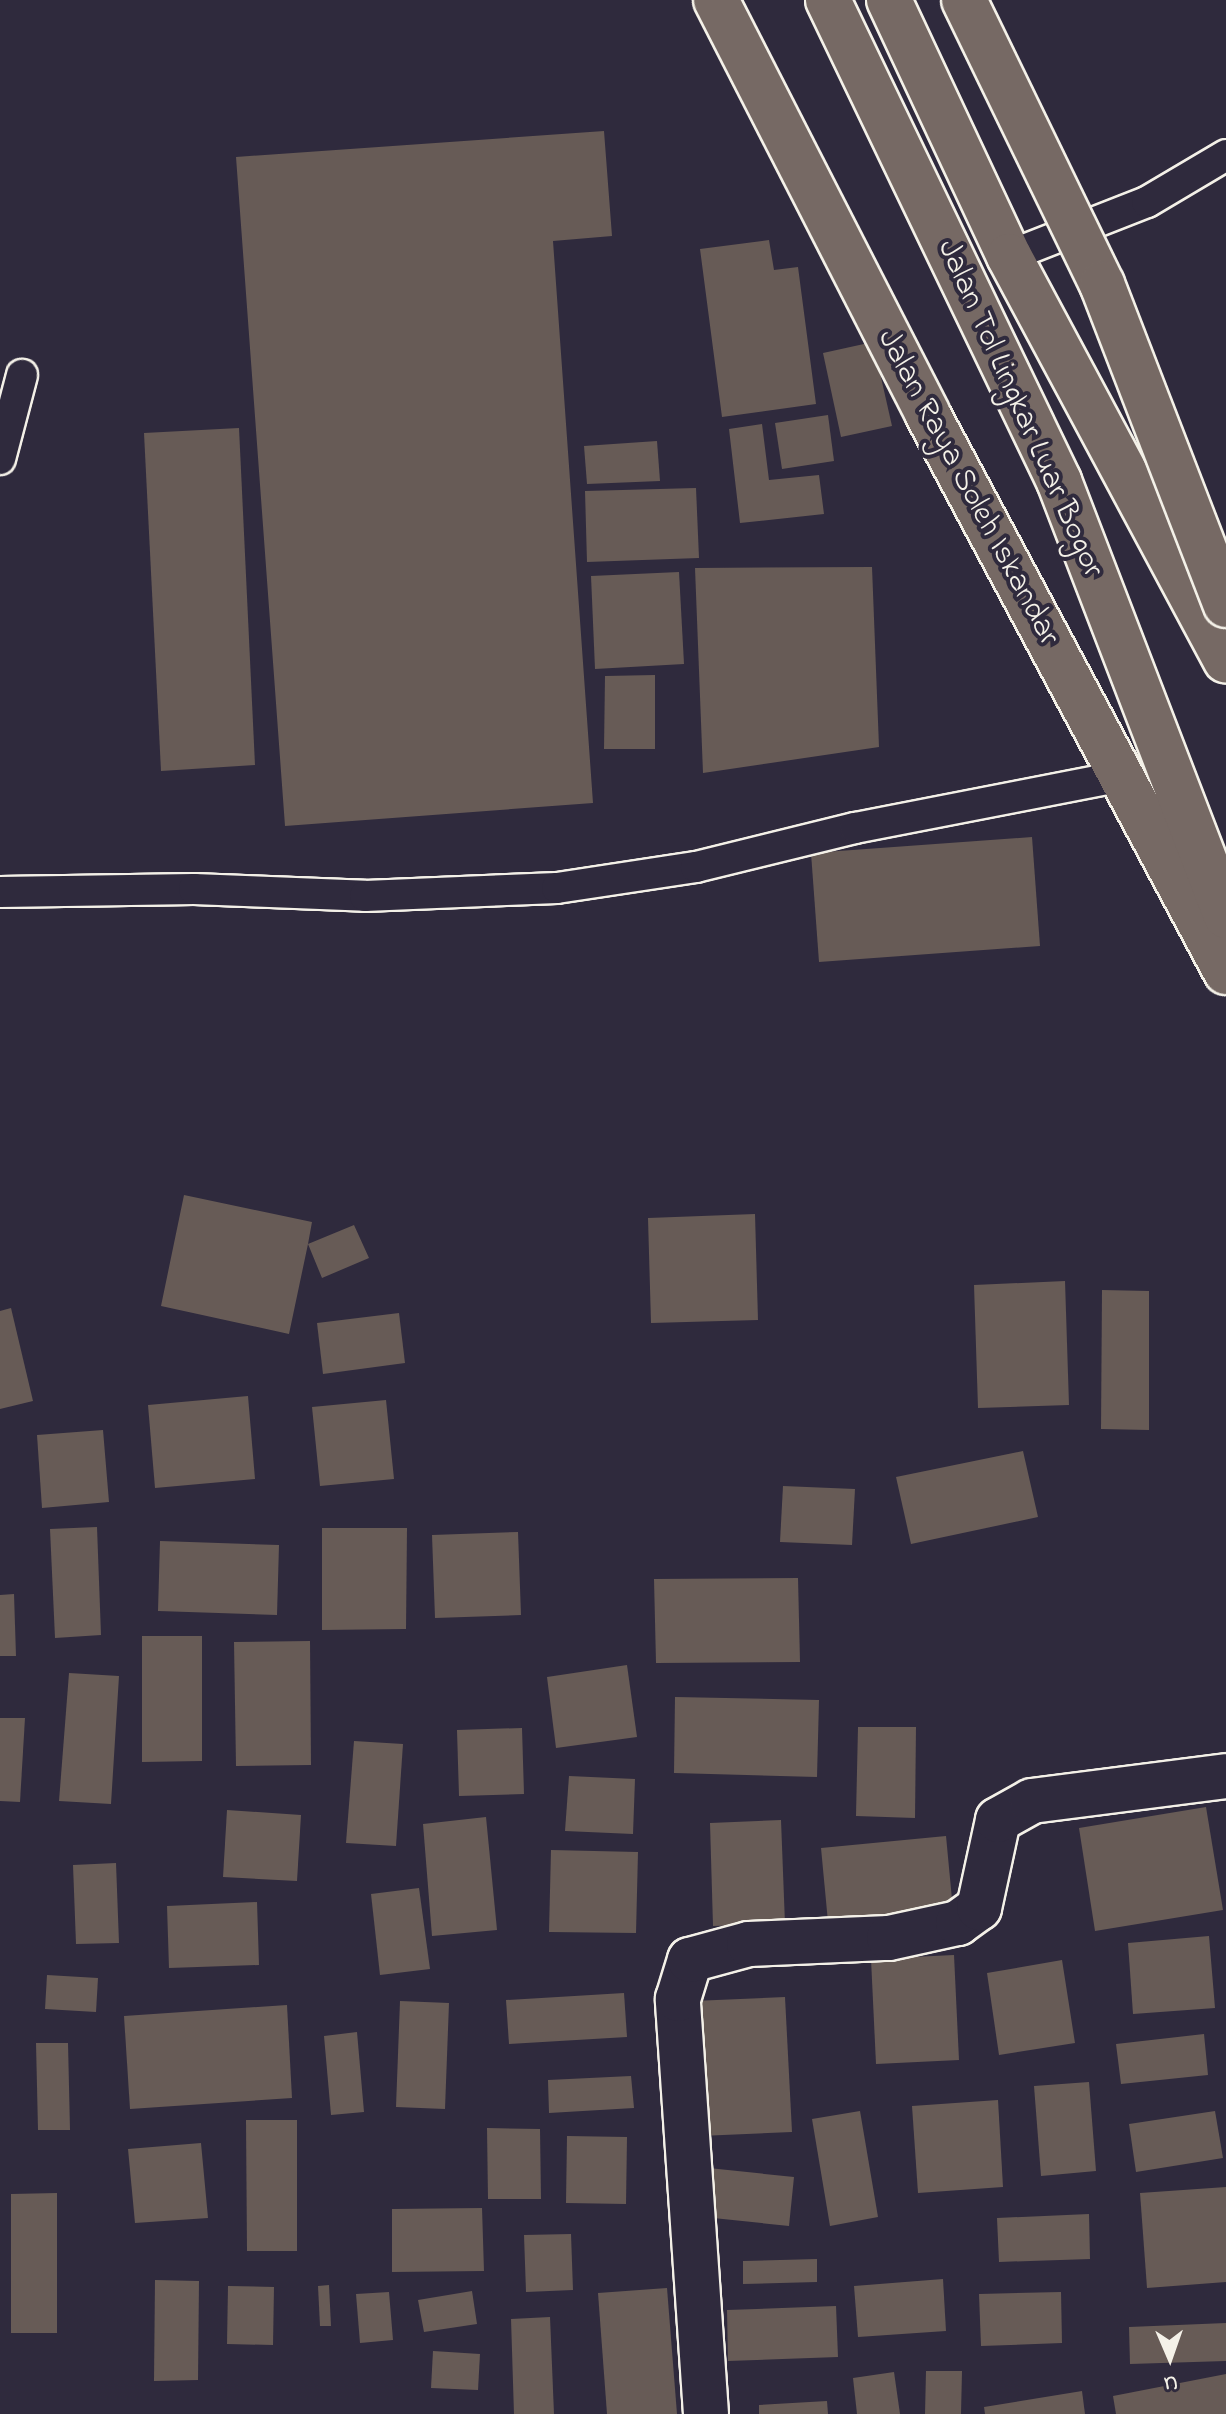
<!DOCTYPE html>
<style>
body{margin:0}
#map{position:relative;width:1226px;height:2414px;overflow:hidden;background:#2f2a3d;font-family:"Indie Flower",sans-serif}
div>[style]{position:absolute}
.building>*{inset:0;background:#675b56}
.roads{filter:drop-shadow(2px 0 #f4f1e8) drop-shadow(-2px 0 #f4f1e8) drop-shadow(0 2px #f4f1e8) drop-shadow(0 -2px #f4f1e8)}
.lane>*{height:30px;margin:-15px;padding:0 15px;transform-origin:15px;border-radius:15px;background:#2f2a3d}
.street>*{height:44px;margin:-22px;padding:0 22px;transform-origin:22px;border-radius:22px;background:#2f2a3d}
.highway>*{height:44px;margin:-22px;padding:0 22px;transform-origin:22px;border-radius:22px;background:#766964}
.bridges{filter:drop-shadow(2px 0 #f4f1e8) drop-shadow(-2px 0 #f4f1e8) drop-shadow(0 2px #f4f1e8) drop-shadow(0 -2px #f4f1e8)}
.highway-bridge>*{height:44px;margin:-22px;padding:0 22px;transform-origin:22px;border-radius:22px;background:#766964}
span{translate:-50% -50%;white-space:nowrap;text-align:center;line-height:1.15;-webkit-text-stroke:8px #2f2a3d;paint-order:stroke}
.street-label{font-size:32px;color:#f4f1e8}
.north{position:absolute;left:1130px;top:2318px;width:80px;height:80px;-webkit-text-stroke:6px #2f2a3d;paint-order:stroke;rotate:178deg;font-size:22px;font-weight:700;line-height:32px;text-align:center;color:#f4f1e8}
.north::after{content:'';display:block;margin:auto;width:28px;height:36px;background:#f4f1e8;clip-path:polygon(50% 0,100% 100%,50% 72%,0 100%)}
</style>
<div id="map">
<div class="building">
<div style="clip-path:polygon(604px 131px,612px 236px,553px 241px,593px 803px,285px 826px,236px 157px)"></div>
<div style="clip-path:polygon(769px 240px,774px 270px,798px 267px,816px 404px,722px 417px,700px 249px)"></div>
<div style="clip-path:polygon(873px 342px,892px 426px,841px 437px,823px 353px)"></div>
<div style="clip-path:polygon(828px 415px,834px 461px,782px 469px,775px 423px)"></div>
<div style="clip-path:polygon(762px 424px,769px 480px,819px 475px,824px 514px,740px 523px,729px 429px)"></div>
<div style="clip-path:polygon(239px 428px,255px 765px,161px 771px,144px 433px)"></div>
<div style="clip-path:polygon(657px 441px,660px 481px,587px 484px,584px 446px)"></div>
<div style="clip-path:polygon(696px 488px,699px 558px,587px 562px,585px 491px)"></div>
<div style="clip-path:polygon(872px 567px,879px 747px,703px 773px,695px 568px)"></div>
<div style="clip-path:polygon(679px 572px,684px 664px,595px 669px,591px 576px)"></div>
<div style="clip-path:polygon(655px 675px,655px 749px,604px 749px,605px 676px)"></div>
<div style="clip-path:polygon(1032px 837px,1040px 946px,819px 962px,811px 853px)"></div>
<div style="clip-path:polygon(184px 1195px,312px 1222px,308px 1244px,354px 1225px,369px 1258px,322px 1278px,308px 1244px,289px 1334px,161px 1306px)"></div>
<div style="clip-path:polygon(755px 1214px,758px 1320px,651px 1323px,648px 1218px)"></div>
<div style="clip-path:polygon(1065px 1281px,1069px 1405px,978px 1408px,974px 1285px)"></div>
<div style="clip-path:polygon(1102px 1290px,1149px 1291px,1149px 1430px,1101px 1429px)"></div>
<div style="clip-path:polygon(11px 1308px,33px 1401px,0 1409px,0 1311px)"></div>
<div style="clip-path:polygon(399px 1313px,405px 1363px,323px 1374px,317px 1323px)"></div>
<div style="clip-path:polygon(248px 1396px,255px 1479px,155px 1488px,148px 1405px)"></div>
<div style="clip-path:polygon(386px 1400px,394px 1479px,320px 1486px,312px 1407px)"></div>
<div style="clip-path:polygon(103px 1430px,109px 1502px,42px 1508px,37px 1435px)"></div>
<div style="clip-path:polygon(1023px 1451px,1038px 1517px,911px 1544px,896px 1477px)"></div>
<div style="clip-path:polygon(783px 1486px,855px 1489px,852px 1545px,780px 1542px)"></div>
<div style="clip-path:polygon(97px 1527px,101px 1635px,55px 1638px,50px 1529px)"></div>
<div style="clip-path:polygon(322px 1528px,407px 1528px,406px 1629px,322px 1630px)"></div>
<div style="clip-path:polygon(518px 1532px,521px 1615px,435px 1618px,432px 1535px)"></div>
<div style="clip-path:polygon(160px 1541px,279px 1545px,277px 1615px,158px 1611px)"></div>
<div style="clip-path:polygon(798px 1578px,800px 1662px,656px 1663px,654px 1579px)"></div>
<div style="clip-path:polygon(14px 1594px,16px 1656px,0 1656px,0 1595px)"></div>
<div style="clip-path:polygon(142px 1636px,202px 1636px,202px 1761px,142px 1762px)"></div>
<div style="clip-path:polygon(310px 1641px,311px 1765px,236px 1766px,234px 1642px)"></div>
<div style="clip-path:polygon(627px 1665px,637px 1737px,556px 1748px,547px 1677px)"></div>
<div style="clip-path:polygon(69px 1673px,119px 1676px,111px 1804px,59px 1801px)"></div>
<div style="clip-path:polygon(675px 1697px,819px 1700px,817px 1777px,674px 1773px)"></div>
<div style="clip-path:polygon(0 1718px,25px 1718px,20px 1802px,0 1801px)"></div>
<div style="clip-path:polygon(858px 1727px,916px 1727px,915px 1818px,856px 1816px)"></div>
<div style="clip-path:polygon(522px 1728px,524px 1794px,459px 1796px,457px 1730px)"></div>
<div style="clip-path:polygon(354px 1741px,403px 1744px,396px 1846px,346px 1843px)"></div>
<div style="clip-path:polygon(569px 1776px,635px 1779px,633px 1834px,565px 1831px)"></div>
<div style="clip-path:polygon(1206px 1807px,1223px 1910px,1095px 1931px,1079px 1828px)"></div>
<div style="clip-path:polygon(227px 1810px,301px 1815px,297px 1881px,223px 1877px)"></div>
<div style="clip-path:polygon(486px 1817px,497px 1930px,432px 1936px,423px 1824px)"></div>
<div style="clip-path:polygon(781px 1820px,785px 1924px,713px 1926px,710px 1823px)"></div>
<div style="clip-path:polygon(946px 1836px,953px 1910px,828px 1922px,821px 1848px)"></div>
<div style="clip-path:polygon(551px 1850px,638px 1852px,636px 1933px,549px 1932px)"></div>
<div style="clip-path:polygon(116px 1863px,119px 1943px,76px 1944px,73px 1865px)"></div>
<div style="clip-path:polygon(419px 1888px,430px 1969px,380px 1975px,371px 1894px)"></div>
<div style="clip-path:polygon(257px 1902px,259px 1965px,169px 1968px,167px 1906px)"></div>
<div style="clip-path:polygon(1209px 1936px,1215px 2008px,1133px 2014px,1128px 1943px)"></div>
<div style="clip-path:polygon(954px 1955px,959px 2060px,876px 2064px,871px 1959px)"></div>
<div style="clip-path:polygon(1062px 1960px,1075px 2043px,999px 2055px,987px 1973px)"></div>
<div style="clip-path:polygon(47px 1975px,98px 1978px,96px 2012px,45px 2009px)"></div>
<div style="clip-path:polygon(624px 1993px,627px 2037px,509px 2044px,506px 2000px)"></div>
<div style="clip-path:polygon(785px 1997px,792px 2132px,700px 2136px,693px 2001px)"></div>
<div style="clip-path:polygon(400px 2001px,449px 2003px,445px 2109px,396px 2107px)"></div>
<div style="clip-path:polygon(287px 2005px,292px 2098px,130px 2109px,124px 2016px)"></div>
<div style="clip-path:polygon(357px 2032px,364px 2112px,331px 2115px,324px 2036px)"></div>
<div style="clip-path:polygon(1204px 2034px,1208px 2075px,1121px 2084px,1116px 2044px)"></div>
<div style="clip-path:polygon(36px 2043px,68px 2043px,70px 2130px,38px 2130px)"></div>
<div style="clip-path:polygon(631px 2076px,634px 2108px,549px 2113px,548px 2080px)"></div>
<div style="clip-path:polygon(1089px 2082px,1096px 2171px,1041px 2176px,1034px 2086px)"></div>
<div style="clip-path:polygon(998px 2100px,1003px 2187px,918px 2193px,912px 2106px)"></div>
<div style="clip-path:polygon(860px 2111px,878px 2217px,830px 2226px,812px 2119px)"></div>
<div style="clip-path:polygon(1215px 2111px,1223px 2158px,1136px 2172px,1129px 2124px)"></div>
<div style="clip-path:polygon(246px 2120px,297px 2120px,297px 2251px,247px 2251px)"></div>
<div style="clip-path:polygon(487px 2128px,540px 2129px,541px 2199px,488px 2199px)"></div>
<div style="clip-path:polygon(567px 2136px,627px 2137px,626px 2204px,566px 2203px)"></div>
<div style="clip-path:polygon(201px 2143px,208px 2218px,135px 2223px,128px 2149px)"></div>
<div style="clip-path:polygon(699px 2167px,794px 2177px,789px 2226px,694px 2216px)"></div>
<div style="clip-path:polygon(1226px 2187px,1226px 2282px,1147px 2288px,1140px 2193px)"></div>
<div style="clip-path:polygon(57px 2193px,57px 2333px,11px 2333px,11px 2194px)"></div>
<div style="clip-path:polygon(482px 2208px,484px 2271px,392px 2272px,392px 2209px)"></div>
<div style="clip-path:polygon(1089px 2214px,1090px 2259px,999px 2262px,997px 2218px)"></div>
<div style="clip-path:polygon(571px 2234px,573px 2290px,526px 2292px,524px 2235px)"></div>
<div style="clip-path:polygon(817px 2259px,817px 2282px,743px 2284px,743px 2261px)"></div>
<div style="clip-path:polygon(943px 2279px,946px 2331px,858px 2337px,854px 2286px)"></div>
<div style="clip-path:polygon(155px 2280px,199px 2281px,198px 2380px,154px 2381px)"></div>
<div style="clip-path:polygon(329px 2285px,331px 2326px,320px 2326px,318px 2286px)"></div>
<div style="clip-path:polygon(228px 2286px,274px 2287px,273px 2345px,227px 2344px)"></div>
<div style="clip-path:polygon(667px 2288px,677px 2414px,607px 2414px,598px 2293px)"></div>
<div style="clip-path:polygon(472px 2291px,477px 2324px,424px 2332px,418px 2300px)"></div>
<div style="clip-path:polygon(389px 2292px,393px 2340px,360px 2343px,356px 2294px)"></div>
<div style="clip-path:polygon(1061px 2292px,1062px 2343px,981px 2346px,979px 2294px)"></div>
<div style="clip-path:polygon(836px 2306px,838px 2357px,728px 2361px,727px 2310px)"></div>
<div style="clip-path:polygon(550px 2317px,554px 2414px,514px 2414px,511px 2319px)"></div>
<div style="clip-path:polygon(1226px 2323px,1226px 2361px,1130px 2364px,1129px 2327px)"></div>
<div style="clip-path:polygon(433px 2351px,480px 2354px,478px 2390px,431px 2388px)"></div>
<div style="clip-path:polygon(926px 2371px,962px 2371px,961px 2414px,925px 2414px)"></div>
<div style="clip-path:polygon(894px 2372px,900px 2414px,857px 2414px,853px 2378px)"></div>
<div style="clip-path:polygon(1226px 2374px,1226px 2414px,1116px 2414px,1113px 2396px)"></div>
<div style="clip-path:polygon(1082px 2391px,1085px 2414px,985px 2414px,984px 2407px)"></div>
<div style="clip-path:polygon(827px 2401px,828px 2414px,759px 2414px,759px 2405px)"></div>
</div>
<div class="roads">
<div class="lane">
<div style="left:1009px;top:256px;width:148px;rotate:-21.4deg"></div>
<div style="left:1147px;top:202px;width:92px;rotate:-30.7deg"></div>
<div style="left:0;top:459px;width:87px;rotate:-75.3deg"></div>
<div style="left:0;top:892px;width:194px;rotate:-0.9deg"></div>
<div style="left:194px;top:889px;width:171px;rotate:2.3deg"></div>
<div style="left:365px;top:896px;width:192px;rotate:-2.4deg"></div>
<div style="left:557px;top:888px;width:141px;rotate:-8.6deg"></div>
<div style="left:696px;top:867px;width:164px;rotate:-13.8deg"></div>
<div style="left:855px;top:828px;width:268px;rotate:-11deg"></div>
</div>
<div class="street">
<div style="left:706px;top:2414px;width:416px;rotate:-93.9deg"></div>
<div style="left:678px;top:1999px;width:41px;rotate:-72.9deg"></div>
<div style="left:690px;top:1960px;width:61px;rotate:-15.2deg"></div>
<div style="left:749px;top:1944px;width:140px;rotate:-2.5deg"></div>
<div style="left:889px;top:1938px;width:71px;rotate:-12.3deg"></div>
<div style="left:958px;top:1923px;width:26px;rotate:-36deg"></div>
<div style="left:979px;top:1908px;width:90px;rotate:-77.8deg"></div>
<div style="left:998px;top:1820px;width:39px;rotate:-29deg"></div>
<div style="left:1032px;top:1801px;width:196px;rotate:-7.3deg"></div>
</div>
<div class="highway">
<div style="left:716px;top:0;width:464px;rotate:62.9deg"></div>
<div style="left:927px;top:413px;width:634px;rotate:61.86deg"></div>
<div style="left:828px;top:0;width:534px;rotate:64.35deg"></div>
<div style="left:1059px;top:481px;width:466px;rotate:69deg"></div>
<div style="left:889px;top:0;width:283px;rotate:64.9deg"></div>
<div style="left:1009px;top:256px;width:459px;rotate:61.8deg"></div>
</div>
</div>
<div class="bridges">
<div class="highway-bridge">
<div style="left:964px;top:0;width:316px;rotate:64.1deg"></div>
<div style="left:1102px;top:284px;width:344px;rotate:68.9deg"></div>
</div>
</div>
<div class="street-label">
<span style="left:1019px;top:409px;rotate:66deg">Jalan Tol Lingkar Luar Bogor</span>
<span style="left:967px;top:488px;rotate:62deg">Jalan Raya Soleh Iskandar</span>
</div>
<div class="north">U</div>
</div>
